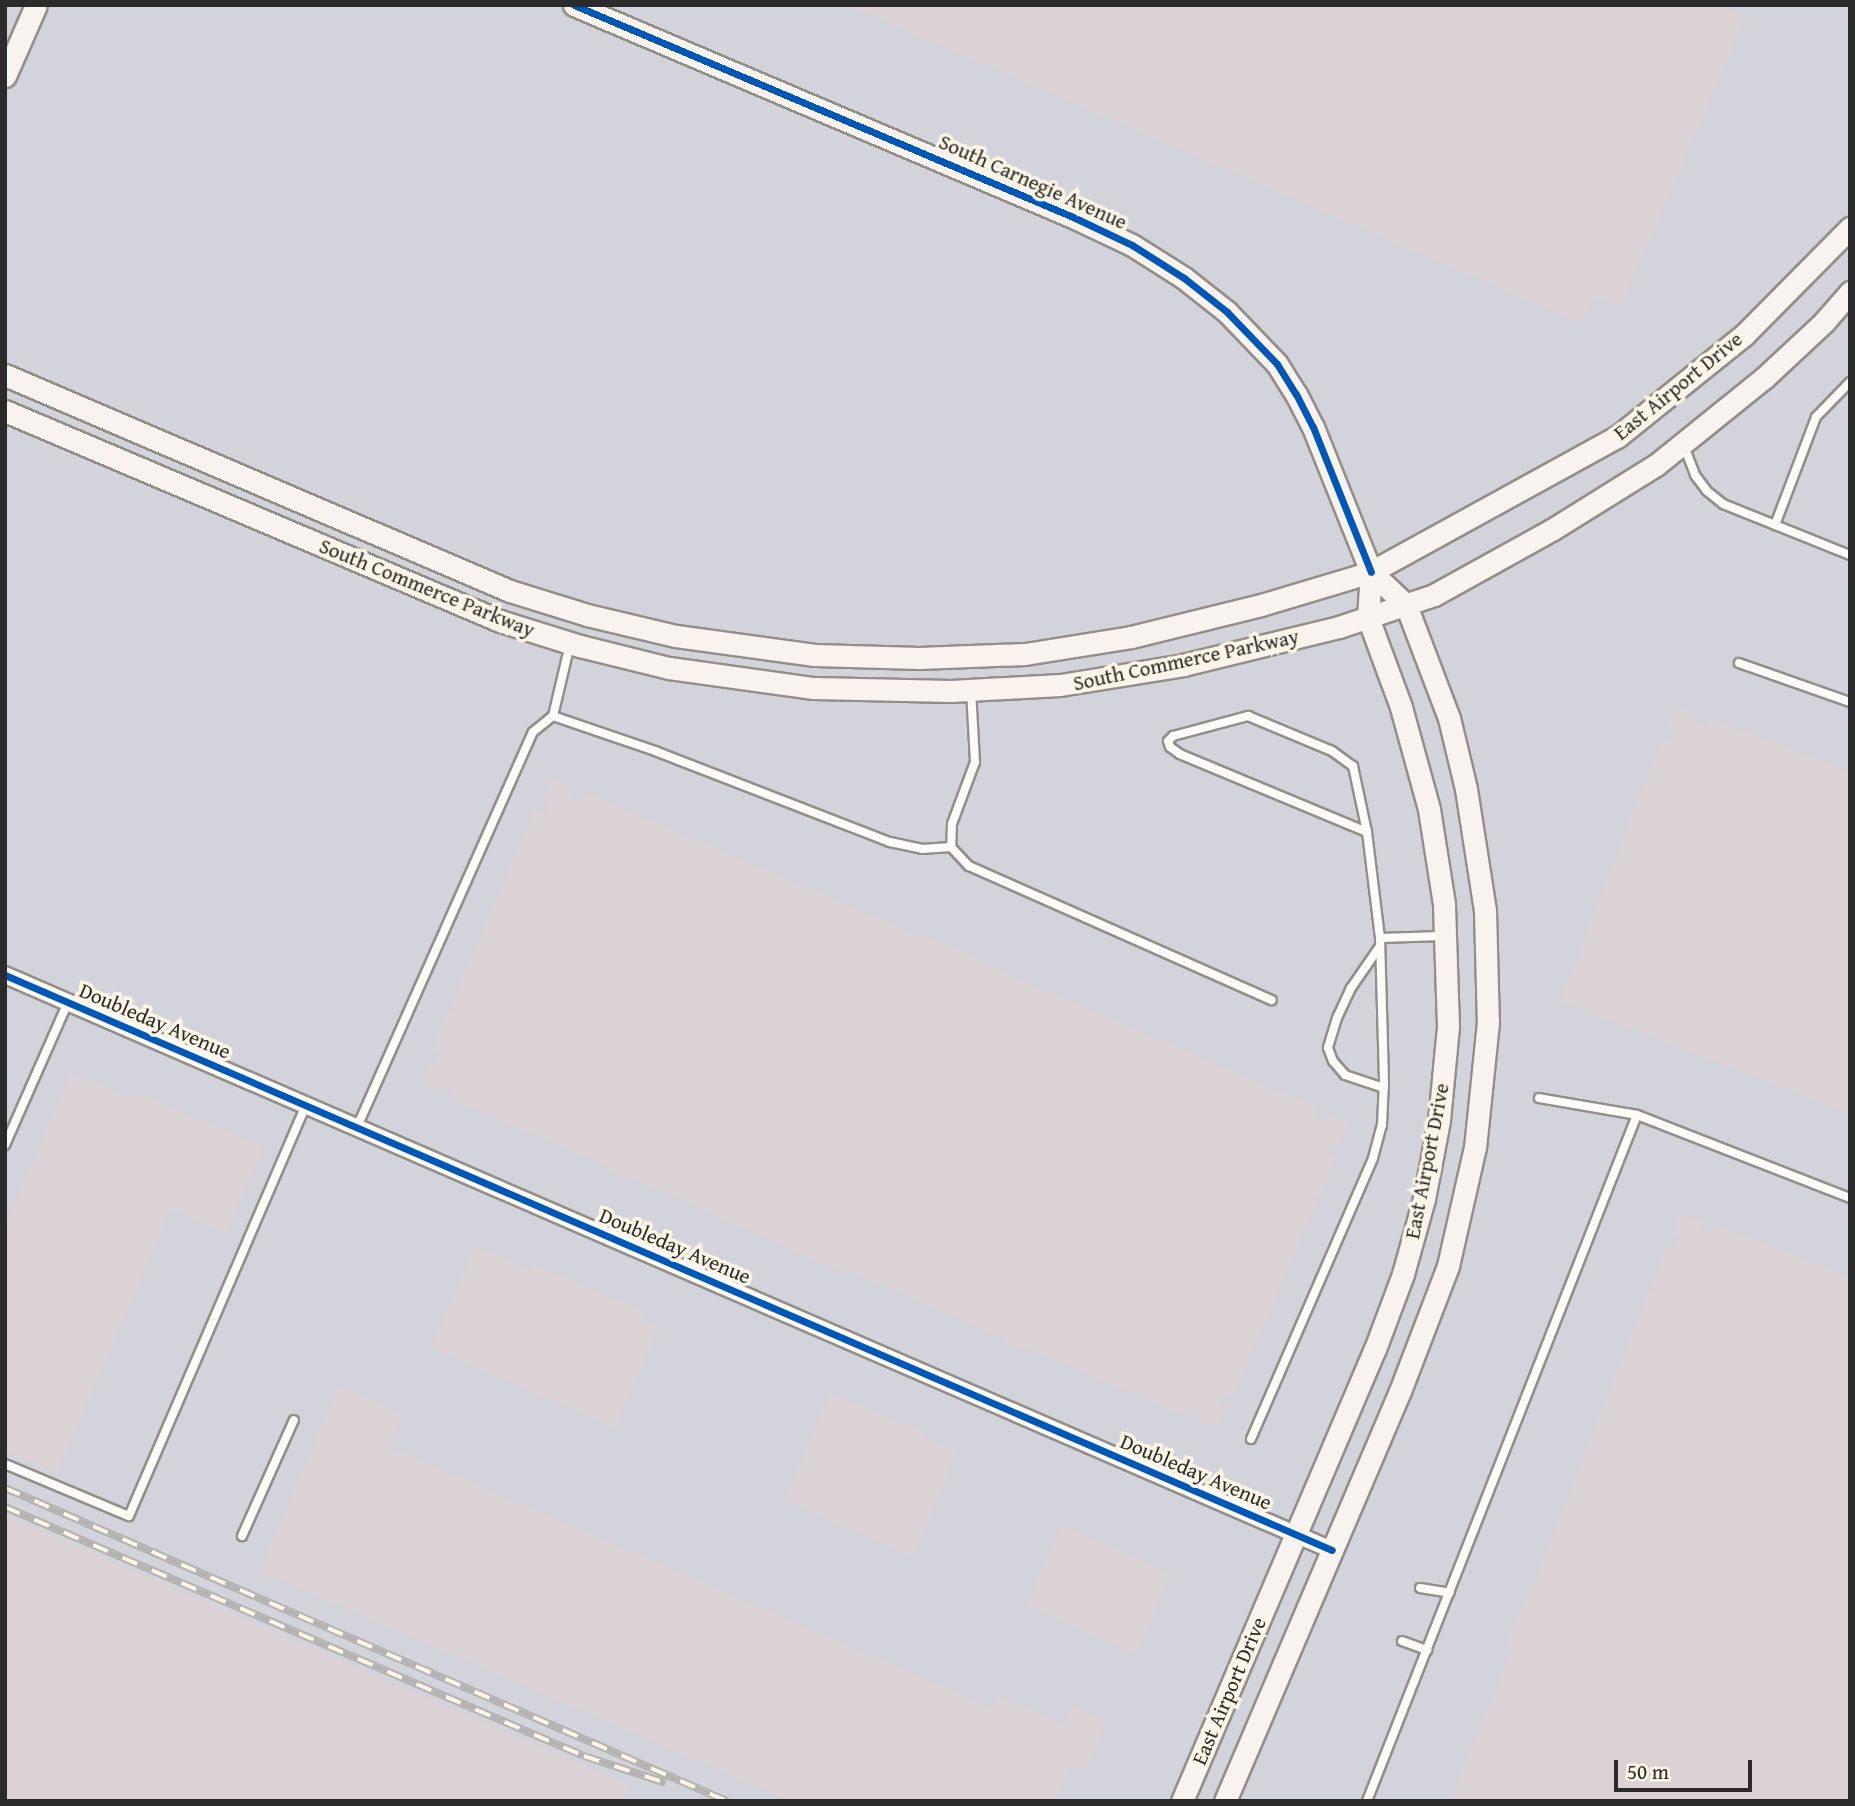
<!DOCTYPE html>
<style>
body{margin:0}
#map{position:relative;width:1855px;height:1806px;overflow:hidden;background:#efe6d9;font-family:"Gentium Book Plus",serif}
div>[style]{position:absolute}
.industrial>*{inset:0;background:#d3d3dc}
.building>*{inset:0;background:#dad2d5}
.roads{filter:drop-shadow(2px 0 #938f88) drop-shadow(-2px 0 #938f88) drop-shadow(0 2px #938f88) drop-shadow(0 -2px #938f88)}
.lane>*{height:8px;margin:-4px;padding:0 4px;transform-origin:4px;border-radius:4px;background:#fdfbf9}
.street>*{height:16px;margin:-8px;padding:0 8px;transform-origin:8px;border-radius:8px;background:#fdfbf9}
.secondary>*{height:21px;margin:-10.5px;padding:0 10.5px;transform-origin:10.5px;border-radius:10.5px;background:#f8f3ef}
.rail>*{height:8px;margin-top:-4px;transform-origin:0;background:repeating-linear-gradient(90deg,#fcf5e5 0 16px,#b4b3b1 0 32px);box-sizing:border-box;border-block:2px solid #b4b3b1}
.cycleway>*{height:7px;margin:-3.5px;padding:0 3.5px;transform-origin:3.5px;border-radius:3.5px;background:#0057b8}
span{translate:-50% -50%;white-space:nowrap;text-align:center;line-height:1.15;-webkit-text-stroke:7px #fcf5e5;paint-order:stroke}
.street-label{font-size:21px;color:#2b2b2b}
.frame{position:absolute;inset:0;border:7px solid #2b2b2b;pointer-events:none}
.scale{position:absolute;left:1614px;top:1760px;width:138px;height:32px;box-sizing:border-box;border:4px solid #2b2b2b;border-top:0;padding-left:9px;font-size:21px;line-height:24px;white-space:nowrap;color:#2b2b2b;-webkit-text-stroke:5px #fcf5e5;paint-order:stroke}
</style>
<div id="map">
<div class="industrial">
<div style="clip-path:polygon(5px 5px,1850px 5px,1850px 1801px,5px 1801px)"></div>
</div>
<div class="building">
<div style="clip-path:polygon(847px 5px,1719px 5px,1746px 17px,1620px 308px,1594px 297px,1582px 324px)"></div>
<div style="clip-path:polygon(1676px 706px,1698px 715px,1695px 722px,1707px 727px,1710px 718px,1850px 772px,1850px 1114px,1585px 1011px,1587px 1006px,1584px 1005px,1582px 1010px,1560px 1001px,1576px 960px,1581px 962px,1582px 958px,1577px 957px,1644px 783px,1650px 785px,1651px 783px,1645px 781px,1662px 739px,1671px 743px,1675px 731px,1667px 729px)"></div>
<div style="clip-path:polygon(551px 779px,572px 788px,569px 796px,581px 801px,584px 792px,625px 809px,623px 814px,626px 815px,628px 811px,922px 937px,923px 935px,981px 959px,979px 962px,1274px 1089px,1272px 1094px,1276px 1090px,1319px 1108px,1314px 1118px,1324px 1122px,1328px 1115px,1349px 1124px,1340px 1145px,1332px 1142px,1327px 1153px,1336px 1157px,1319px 1198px,1314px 1196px,1312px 1200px,1317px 1201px,1252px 1353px,1247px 1351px,1245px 1354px,1250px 1356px,1233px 1398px,1224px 1394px,1220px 1405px,1226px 1408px,1217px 1428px,1197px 1420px,1200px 1412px,1188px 1407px,1184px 1416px,1144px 1398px,1146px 1394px,1142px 1392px,1140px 1397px,1028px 1348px,1027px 1352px,1006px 1343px,1007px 1340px,847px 1270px,845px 1274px,628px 1176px,627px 1180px,605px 1170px,606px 1166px,495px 1118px,497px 1113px,494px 1112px,492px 1117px,451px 1099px,454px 1090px,443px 1085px,440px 1092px,420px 1083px,429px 1063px,435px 1066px,440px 1055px,431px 1051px,449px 1009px,454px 1011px,455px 1009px,450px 1007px,516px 854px,520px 856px,516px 852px,535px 809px,545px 813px,549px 803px,542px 800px)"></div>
<div style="clip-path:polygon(71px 1073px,130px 1098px,133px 1091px,264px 1147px,226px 1233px,171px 1209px,57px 1473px,5px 1451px,5px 1226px)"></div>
<div style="clip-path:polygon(1680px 1213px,1703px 1222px,1700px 1229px,1710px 1233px,1714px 1224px,1757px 1241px,1757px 1246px,1758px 1241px,1850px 1277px,1850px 1791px,1846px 1801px,1450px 1801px,1511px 1652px,1512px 1649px,1506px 1646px,1530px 1587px,1535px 1589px,1533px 1585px,1649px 1291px,1654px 1293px,1655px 1289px,1651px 1287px,1667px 1246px,1675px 1250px,1680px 1238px,1672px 1235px)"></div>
<div style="clip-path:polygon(475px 1246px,530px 1270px,533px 1264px,645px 1312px,641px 1320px,659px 1327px,615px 1428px,431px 1348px)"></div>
<div style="clip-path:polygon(339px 1386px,400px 1413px,402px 1417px,389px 1447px,993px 1708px,998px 1696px,1063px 1724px,1072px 1706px,1107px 1721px,1085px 1770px,1080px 1772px,1070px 1767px,1055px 1801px,790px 1801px,259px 1571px)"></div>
<div style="clip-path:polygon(830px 1393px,923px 1432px,921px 1436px,956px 1451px,914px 1557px,784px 1501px)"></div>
<div style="clip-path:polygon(5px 1515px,629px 1785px,622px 1801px,5px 1801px)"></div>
<div style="clip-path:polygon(1061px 1525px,1171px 1573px,1136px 1654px,1026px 1606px)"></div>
</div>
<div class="roads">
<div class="lane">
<div style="left:1684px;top:446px;width:31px;rotate:69deg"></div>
<div style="left:1695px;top:475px;width:20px;rotate:53deg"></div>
<div style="left:1707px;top:491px;width:21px;rotate:39deg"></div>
<div style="left:1723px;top:504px;width:137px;rotate:21.9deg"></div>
<div style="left:1775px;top:525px;width:116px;rotate:-69.2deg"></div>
<div style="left:1816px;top:417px;width:49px;rotate:-45.8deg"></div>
<div style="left:1739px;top:663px;width:118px;rotate:19.4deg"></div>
<div style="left:971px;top:690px;width:72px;rotate:86.8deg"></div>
<div style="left:975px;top:762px;width:66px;rotate:110.4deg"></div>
<div style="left:952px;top:824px;width:23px;rotate:92deg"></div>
<div style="left:951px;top:847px;width:26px;rotate:47deg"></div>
<div style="left:969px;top:866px;width:331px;rotate:23.9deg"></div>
<div style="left:553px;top:716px;width:108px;rotate:18.9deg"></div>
<div style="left:655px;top:751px;width:252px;rotate:21.2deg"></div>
<div style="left:890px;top:842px;width:33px;rotate:12deg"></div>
<div style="left:922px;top:849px;width:29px;rotate:-4deg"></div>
<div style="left:1367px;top:832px;width:203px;rotate:-157.4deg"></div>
<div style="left:1180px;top:754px;width:12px;rotate:-145deg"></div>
<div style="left:1170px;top:747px;width:6px;rotate:-108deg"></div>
<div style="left:1168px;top:741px;width:7px;rotate:-45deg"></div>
<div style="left:1173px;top:736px;width:78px;rotate:-14.9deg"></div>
<div style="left:1248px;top:716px;width:91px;rotate:22.6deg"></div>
<div style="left:1332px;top:751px;width:26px;rotate:36deg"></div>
<div style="left:1353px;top:766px;width:67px;rotate:78deg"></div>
<div style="left:1367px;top:832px;width:107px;rotate:83deg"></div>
<div style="left:1380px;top:946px;width:51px;rotate:124.6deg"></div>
<div style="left:1351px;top:988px;width:33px;rotate:115deg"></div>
<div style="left:1337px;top:1018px;width:31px;rotate:107deg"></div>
<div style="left:1328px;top:1048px;width:14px;rotate:69deg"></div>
<div style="left:1333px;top:1061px;width:18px;rotate:49deg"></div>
<div style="left:1345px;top:1075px;width:41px;rotate:18.4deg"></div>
<div style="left:1539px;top:1098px;width:99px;rotate:9.8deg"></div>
<div style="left:357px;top:1127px;width:432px;rotate:-66deg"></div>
<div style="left:533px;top:732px;width:26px;rotate:-39deg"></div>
<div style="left:553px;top:716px;width:74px;rotate:-76.7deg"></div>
<div style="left:5px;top:1145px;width:156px;rotate:-66.2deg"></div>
<div style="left:1251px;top:1439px;width:306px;rotate:-66.5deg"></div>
<div style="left:1373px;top:1158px;width:34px;rotate:-75deg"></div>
<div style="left:1382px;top:1125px;width:44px;rotate:-87.4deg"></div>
<div style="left:1384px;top:1081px;width:143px;rotate:-91.6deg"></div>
<div style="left:1380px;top:938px;width:62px;rotate:-1.8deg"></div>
<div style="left:5px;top:1464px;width:134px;rotate:22.8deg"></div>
<div style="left:129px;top:1516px;width:447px;rotate:-66.7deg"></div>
<div style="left:242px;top:1536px;width:127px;rotate:-65.9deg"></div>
<div style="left:1420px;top:1588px;width:30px;rotate:9deg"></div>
<div style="left:1402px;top:1641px;width:27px;rotate:20deg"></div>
<div style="left:1367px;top:1801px;width:737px;rotate:-68.52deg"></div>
<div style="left:1637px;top:1115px;width:229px;rotate:21.3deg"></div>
</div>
<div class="street">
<div style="left:5px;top:975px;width:1446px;rotate:23.43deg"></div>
</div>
<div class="secondary">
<div style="left:574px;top:5px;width:542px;rotate:23.02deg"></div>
<div style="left:1073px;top:217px;width:65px;rotate:25.4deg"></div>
<div style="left:1132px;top:245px;width:62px;rotate:32.4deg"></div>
<div style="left:1184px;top:278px;width:55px;rotate:38.3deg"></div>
<div style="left:1227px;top:312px;width:72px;rotate:46.1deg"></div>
<div style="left:1277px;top:364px;width:36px;rotate:58deg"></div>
<div style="left:1296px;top:394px;width:37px;rotate:63deg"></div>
<div style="left:1313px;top:427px;width:156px;rotate:68.2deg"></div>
<div style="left:1371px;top:572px;width:48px;rotate:43.3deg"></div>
<div style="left:1406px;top:605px;width:121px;rotate:69.2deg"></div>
<div style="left:1449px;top:718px;width:73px;rotate:76.5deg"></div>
<div style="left:1466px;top:789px;width:123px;rotate:81.1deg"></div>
<div style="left:1485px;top:911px;width:111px;rotate:88.5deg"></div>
<div style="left:1488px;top:1022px;width:126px;rotate:95.9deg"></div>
<div style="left:1475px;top:1147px;width:122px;rotate:102.8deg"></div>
<div style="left:1448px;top:1266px;width:134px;rotate:111deg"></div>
<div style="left:1400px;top:1391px;width:446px;rotate:113.1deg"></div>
<div style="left:5px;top:76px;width:77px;rotate:-66.4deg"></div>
<div style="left:5px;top:375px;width:549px;rotate:23.16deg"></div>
<div style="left:510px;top:591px;width:81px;rotate:17.3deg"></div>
<div style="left:587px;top:615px;width:91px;rotate:13.3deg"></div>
<div style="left:676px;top:636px;width:140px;rotate:7.8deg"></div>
<div style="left:815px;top:655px;width:104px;rotate:1.7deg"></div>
<div style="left:919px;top:658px;width:106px;rotate:-2.2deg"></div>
<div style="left:1025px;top:654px;width:107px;rotate:-9.1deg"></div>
<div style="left:1131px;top:637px;width:134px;rotate:-13.8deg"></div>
<div style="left:1261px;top:605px;width:115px;rotate:-16.7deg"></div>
<div style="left:1371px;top:572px;width:281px;rotate:-28.8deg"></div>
<div style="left:1617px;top:437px;width:163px;rotate:-38.8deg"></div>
<div style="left:1744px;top:335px;width:151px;rotate:-45.3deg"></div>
<div style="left:5px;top:411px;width:538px;rotate:22.99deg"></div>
<div style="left:500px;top:621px;width:84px;rotate:17.4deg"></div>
<div style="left:580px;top:646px;width:92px;rotate:13.9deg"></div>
<div style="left:669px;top:668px;width:146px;rotate:7.9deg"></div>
<div style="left:814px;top:688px;width:137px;rotate:1.3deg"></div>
<div style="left:951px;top:691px;width:109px;rotate:-3.2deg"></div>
<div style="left:1060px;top:685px;width:125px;rotate:-9.2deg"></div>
<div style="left:1183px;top:665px;width:161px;rotate:-13.7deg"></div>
<div style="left:1339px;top:627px;width:100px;rotate:-18.6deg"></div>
<div style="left:1434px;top:595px;width:136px;rotate:-29deg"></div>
<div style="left:1553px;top:529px;width:121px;rotate:-31.9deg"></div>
<div style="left:1656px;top:465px;width:139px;rotate:-38.9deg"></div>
<div style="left:1764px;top:378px;width:82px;rotate:-43deg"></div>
<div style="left:1824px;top:322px;width:40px;rotate:-49deg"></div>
<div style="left:1182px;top:1801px;width:491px;rotate:-66.9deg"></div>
<div style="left:1375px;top:1349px;width:80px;rotate:-69.5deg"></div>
<div style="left:1403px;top:1274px;width:78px;rotate:-74.4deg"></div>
<div style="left:1424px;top:1199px;width:80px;rotate:-79.2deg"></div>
<div style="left:1439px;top:1120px;width:94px;rotate:-84.5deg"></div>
<div style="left:1448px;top:1026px;width:122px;rotate:-91.9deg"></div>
<div style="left:1444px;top:904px;width:96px;rotate:-99deg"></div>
<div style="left:1429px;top:809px;width:106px;rotate:-105.4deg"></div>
<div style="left:1401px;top:707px;width:95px;rotate:-110.3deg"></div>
<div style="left:1368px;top:618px;width:46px;rotate:-86.3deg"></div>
</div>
</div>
<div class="rail">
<div style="left:5px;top:1488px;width:787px;rotate:23.44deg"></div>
<div style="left:5px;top:1507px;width:630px;rotate:23.27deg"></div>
<div style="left:584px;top:1756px;width:86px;rotate:18.2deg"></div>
</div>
<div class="cycleway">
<div style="left:574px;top:5px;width:542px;rotate:23.02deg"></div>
<div style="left:1073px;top:217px;width:65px;rotate:25.4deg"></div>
<div style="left:1132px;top:245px;width:62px;rotate:32.4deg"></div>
<div style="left:1184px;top:278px;width:55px;rotate:38.3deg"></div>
<div style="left:1227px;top:312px;width:72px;rotate:46.1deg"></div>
<div style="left:1277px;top:364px;width:36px;rotate:58deg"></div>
<div style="left:1296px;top:394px;width:37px;rotate:63deg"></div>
<div style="left:1313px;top:427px;width:156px;rotate:68.2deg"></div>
<div style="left:5px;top:975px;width:1446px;rotate:23.43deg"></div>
</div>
<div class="street-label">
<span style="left:1033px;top:182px;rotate:24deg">South Carnegie Avenue</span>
<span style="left:1678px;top:386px;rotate:-39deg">East Airport Drive</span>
<span style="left:427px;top:588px;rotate:22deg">South Commerce Parkway</span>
<span style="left:1186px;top:660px;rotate:-12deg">South Commerce Parkway</span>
<span style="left:155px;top:1021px;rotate:23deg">Doubleday Avenue</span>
<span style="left:1427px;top:1161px;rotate:-79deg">East Airport Drive</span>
<span style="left:675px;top:1246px;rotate:23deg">Doubleday Avenue</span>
<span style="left:1196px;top:1472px;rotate:23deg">Doubleday Avenue</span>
<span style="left:1229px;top:1691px;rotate:-67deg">East Airport Drive</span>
</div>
<div class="frame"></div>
<div class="scale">50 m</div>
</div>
